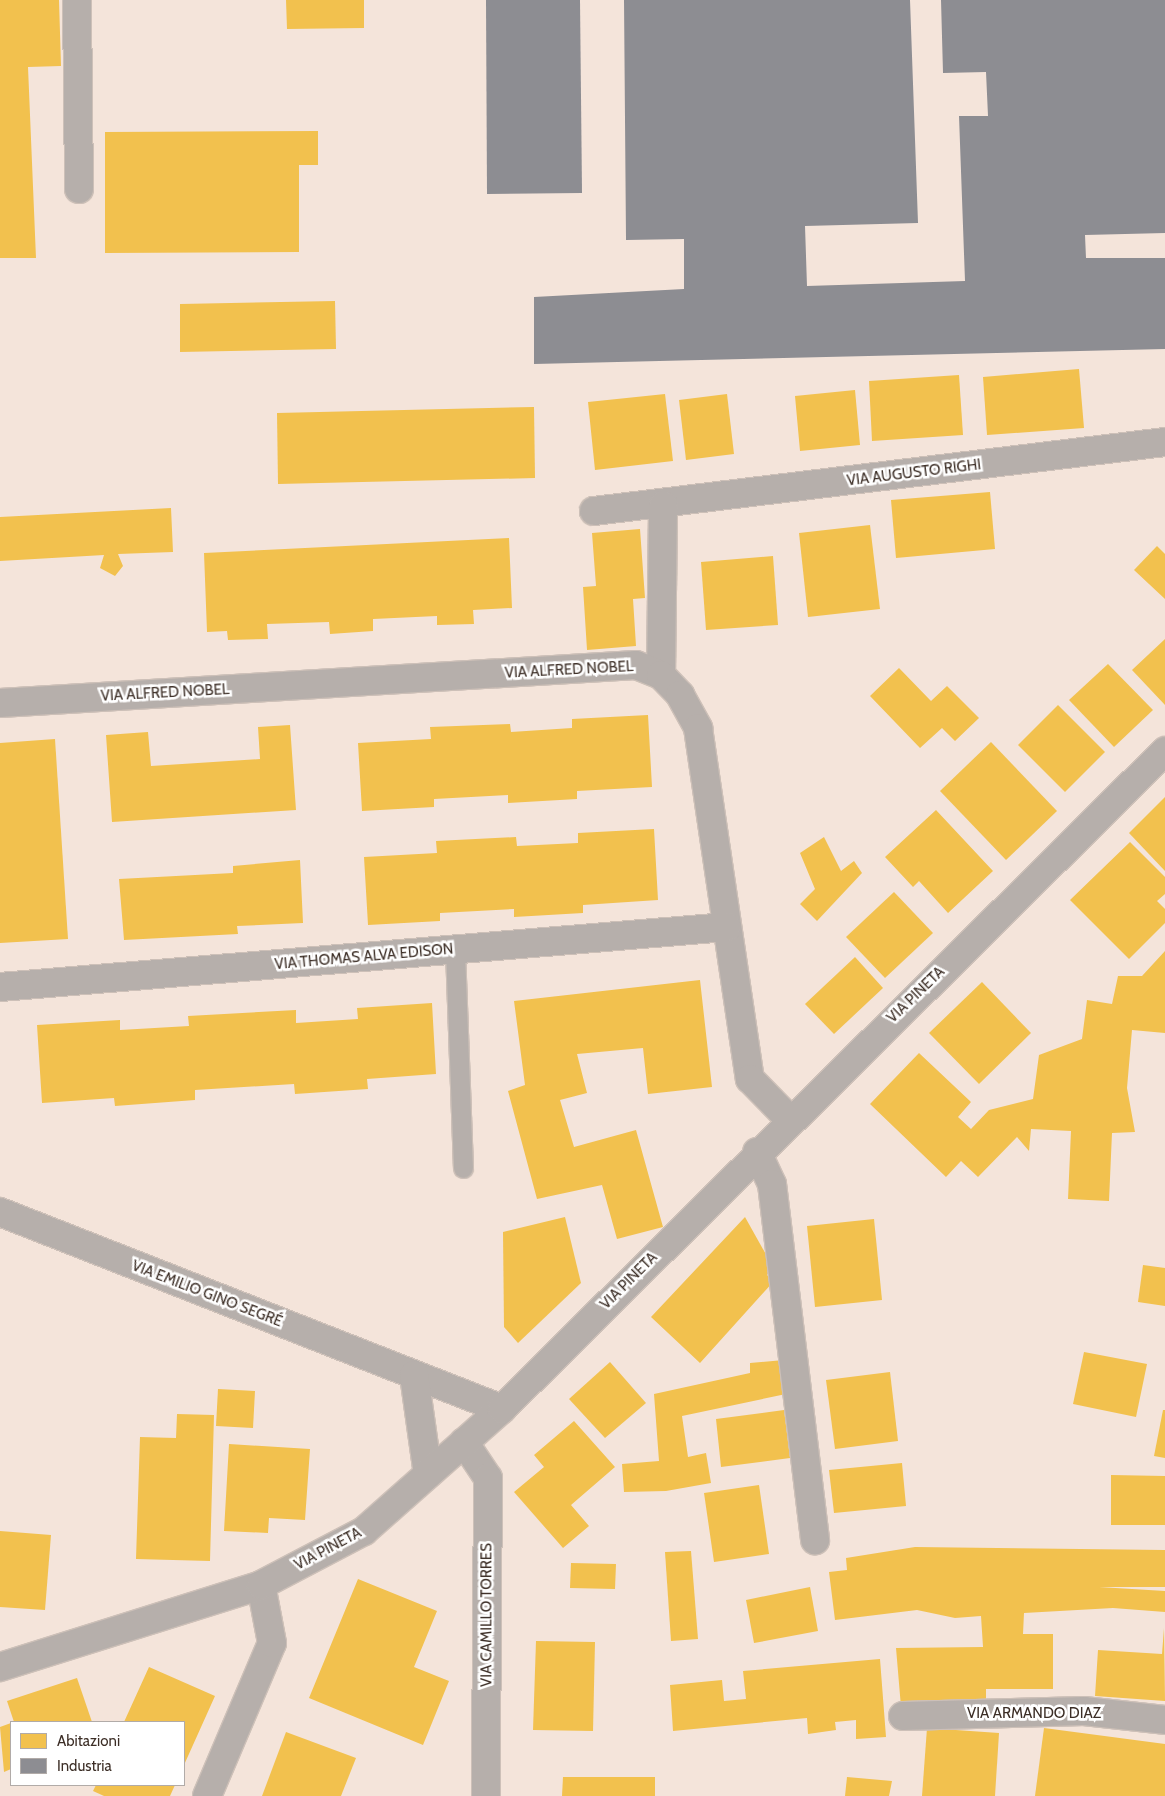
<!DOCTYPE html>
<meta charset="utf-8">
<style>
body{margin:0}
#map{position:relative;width:1165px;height:1796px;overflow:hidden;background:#f4e4da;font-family:Cabin,sans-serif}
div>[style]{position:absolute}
.homes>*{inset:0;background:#f2c14e}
.industry>*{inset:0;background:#8d8d92}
.roads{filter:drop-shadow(1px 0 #cdc0b8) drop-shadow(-1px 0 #cdc0b8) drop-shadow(0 1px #cdc0b8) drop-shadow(0 -1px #cdc0b8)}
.service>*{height:19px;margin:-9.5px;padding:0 9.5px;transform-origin:9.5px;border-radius:9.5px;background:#b6afab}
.minor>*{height:28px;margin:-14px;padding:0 14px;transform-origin:14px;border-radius:14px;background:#b6afab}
.tertiary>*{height:28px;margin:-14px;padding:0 14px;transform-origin:14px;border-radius:14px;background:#b6afab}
span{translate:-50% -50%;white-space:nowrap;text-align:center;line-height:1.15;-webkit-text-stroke:5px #fff;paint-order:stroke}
.street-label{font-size:15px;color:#3c2e26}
.legend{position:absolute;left:10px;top:1721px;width:175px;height:65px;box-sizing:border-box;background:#fff;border:1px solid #b1aba8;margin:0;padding:6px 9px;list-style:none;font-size:15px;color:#3c2e26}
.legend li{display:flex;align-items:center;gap:10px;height:25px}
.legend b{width:25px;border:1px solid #b1aba8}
</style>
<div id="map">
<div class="homes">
<div style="clip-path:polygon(0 0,59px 0,61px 66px,28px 67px,36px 258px,0 258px)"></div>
<div style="clip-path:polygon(286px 0,364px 0,364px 28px,287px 29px)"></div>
<div style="clip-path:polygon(318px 131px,318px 165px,299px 165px,299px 252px,105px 253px,105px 132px)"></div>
<div style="clip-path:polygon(335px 301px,336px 349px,180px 352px,180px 304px)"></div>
<div style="clip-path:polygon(1079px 369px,1084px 428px,987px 435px,983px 377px)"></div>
<div style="clip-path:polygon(959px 375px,963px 435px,872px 441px,869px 381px)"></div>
<div style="clip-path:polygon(855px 390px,860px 445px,800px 451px,795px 396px)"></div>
<div style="clip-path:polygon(665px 394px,673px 461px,595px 470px,588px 402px)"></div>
<div style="clip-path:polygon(727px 394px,734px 454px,686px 460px,679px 400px)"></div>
<div style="clip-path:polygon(534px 407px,535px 478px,278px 484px,277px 413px)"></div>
<div style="clip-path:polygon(990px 492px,995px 549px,896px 558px,891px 500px)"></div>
<div style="clip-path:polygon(171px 508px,173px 552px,118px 554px,123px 566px,115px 576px,100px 568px,104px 555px,0 561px,0 517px)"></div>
<div style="clip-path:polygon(870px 525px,880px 609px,808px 617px,799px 533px)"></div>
<div style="clip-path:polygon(640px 529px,645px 598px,633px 599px,636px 646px,587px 650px,583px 587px,596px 586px,592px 533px)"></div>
<div style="clip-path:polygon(509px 538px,512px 608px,473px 610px,474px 624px,437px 625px,437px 616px,373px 619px,373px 631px,330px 634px,329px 622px,267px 624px,268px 639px,228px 640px,227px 631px,207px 632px,204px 553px)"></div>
<div style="clip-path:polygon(1157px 546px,1165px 554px,1165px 599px,1134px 570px)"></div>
<div style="clip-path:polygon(773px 556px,778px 625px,706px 630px,701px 562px)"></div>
<div style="clip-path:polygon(1165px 639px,1165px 705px,1132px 670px)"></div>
<div style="clip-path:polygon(1108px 664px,1153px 710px,1114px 747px,1069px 700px)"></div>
<div style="clip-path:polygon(899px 668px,931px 701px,947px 686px,979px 718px,955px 741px,942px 728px,920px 748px,870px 696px)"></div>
<div style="clip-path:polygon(1058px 705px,1105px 752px,1065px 792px,1018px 745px)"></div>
<div style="clip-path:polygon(648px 715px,652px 787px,577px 791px,577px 799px,508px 803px,508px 795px,434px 799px,434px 807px,362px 811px,358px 743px,431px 739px,430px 727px,510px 724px,511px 732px,572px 728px,572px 719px)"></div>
<div style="clip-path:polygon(290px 725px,296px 810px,112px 822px,106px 735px,148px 732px,151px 766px,260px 759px,258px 727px)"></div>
<div style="clip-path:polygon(55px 739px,68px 939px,0 943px,0 743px)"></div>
<div style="clip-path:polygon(991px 742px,1057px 811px,1006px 860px,940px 791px)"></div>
<div style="clip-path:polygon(1165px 797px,1165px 871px,1129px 833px)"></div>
<div style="clip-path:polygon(936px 810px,993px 871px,948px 913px,919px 881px,913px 887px,885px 857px)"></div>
<div style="clip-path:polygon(654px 829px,658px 900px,583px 905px,583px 913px,514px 917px,514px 909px,440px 913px,440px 921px,368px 925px,364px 857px,437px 853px,436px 841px,516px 837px,517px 846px,578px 843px,578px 833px)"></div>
<div style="clip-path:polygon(824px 837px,841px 871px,854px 861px,862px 873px,817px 921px,800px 904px,815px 889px,800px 853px)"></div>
<div style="clip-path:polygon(1130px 842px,1165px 877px,1165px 894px,1157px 901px,1165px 909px,1165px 923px,1129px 959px,1070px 900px)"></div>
<div style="clip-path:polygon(300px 860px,303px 923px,237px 926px,238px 934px,124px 940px,119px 879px,233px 873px,233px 866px)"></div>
<div style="clip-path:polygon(894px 892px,933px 933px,885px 978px,846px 937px)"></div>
<div style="clip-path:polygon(1165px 951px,1165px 1033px,1132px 1030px,1127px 1088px,1135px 1132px,1112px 1133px,1109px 1201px,1068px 1199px,1071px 1131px,1031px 1129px,1029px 1151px,1017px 1137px,978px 1177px,961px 1161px,946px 1177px,870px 1104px,919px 1053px,971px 1102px,958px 1117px,971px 1129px,989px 1110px,1033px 1099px,1039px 1055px,1082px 1039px,1087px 1000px,1112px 1004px,1118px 976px,1142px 976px)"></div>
<div style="clip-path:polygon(855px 957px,883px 988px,834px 1034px,805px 1004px)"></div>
<div style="clip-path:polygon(700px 980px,712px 1087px,648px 1094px,643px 1048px,577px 1054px,587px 1093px,560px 1100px,574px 1147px,636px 1130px,663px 1227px,617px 1239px,602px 1185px,537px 1199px,508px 1091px,525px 1085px,514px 1001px)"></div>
<div style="clip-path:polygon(982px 982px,1031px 1033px,979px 1084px,929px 1033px)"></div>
<div style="clip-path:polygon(432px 1003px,436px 1074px,367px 1079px,368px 1089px,295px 1094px,294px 1084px,195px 1090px,195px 1100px,115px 1106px,114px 1098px,42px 1103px,37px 1025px,120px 1020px,120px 1030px,189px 1026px,188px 1016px,296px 1010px,296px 1023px,358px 1019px,357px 1008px)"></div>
<div style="clip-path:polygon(565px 1217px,581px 1283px,518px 1343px,504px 1327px,503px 1232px)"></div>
<div style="clip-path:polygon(745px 1217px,773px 1267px,767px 1275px,774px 1281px,700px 1363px,651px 1317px)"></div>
<div style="clip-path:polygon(874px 1219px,882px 1300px,815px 1307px,807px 1226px)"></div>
<div style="clip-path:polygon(1143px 1265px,1165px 1268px,1165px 1306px,1138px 1302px)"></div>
<div style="clip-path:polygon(1084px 1352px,1147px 1364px,1136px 1417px,1073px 1404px)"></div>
<div style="clip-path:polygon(784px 1360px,786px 1394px,682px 1416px,688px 1457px,706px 1453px,711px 1483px,666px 1491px,624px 1492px,622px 1464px,659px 1461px,654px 1394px,750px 1373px,750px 1363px)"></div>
<div style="clip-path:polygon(610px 1362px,646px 1403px,605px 1438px,569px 1399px)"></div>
<div style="clip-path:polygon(890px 1372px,898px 1441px,835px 1449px,826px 1380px)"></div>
<div style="clip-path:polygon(218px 1389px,255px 1391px,253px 1428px,216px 1426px)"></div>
<div style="clip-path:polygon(784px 1410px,790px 1458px,721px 1467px,716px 1419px)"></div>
<div style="clip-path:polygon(1163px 1410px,1165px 1410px,1165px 1458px,1154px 1456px)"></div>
<div style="clip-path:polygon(177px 1414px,214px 1415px,210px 1561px,136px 1559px,140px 1437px,176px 1438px)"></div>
<div style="clip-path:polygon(574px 1421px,615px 1467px,571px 1505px,589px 1526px,563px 1548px,514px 1492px,544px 1467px,534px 1455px)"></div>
<div style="clip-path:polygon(229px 1444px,310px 1449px,305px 1520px,269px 1518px,268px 1533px,224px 1531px)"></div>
<div style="clip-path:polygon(902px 1463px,906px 1506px,834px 1513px,829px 1470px)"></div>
<div style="clip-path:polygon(1111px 1475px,1165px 1476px,1165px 1525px,1111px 1525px)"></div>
<div style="clip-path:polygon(759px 1485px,769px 1554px,714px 1562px,704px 1493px)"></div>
<div style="clip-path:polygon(0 1531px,51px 1535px,45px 1610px,0 1607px)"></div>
<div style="clip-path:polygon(915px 1547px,1165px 1550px,1165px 1587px,1099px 1587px,1165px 1591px,1165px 1612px,1113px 1608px,1024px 1613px,1023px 1634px,1053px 1634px,1053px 1689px,986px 1689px,986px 1704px,901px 1707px,896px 1648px,983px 1647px,981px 1616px,955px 1618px,917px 1610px,835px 1620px,829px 1572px,847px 1570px,846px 1558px)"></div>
<div style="clip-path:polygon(691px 1551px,698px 1639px,671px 1641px,665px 1552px)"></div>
<div style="clip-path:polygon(571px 1563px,616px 1564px,615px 1589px,570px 1588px)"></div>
<div style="clip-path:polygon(358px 1579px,437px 1611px,414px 1667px,449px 1681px,423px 1745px,309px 1698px)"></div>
<div style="clip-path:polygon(810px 1587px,818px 1631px,754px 1643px,746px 1600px)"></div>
<div style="clip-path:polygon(1164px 1628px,1165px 1701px,1095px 1696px,1098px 1650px,1162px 1654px)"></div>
<div style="clip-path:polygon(536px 1641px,595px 1642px,593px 1731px,533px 1730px)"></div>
<div style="clip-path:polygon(880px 1659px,886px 1737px,856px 1739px,856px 1720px,835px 1722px,836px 1730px,808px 1734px,807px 1718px,673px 1731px,670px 1685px,722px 1680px,724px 1701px,746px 1699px,743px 1671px)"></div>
<div style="clip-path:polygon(149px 1667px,215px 1696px,184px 1765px,184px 1722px,124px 1722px)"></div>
<div style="clip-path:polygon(77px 1678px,92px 1722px,14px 1722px,7px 1701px)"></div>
<div style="clip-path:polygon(11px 1723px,11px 1769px,4px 1772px,0 1727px)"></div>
<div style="clip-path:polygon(927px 1728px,999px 1733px,995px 1796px,922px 1796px)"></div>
<div style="clip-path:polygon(1044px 1728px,1165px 1744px,1165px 1796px,1035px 1796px)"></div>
<div style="clip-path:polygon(286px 1732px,356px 1758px,341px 1796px,262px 1796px)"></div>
<div style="clip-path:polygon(563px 1777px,655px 1777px,655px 1796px,562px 1796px)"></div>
<div style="clip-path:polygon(847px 1777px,892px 1781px,889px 1796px,845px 1796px)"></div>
<div style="clip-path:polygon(96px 1785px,175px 1785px,170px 1796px,104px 1796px,93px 1791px)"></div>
</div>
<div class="industry">
<div style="clip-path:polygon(486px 0,580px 0,582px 193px,487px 194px)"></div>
<div style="clip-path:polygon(624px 0,910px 0,918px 223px,805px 226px,807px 286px,965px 281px,959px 116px,988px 116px,986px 72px,943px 73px,941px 0,1165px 0,1165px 233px,1085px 235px,1086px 258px,1165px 258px,1165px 349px,534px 364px,534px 297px,684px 289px,684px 239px,626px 240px)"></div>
</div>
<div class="roads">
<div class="service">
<div style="left:455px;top:950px;width:218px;rotate:87.9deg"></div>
</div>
<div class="minor">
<div style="left:77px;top:0;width:189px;rotate:89.4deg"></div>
<div style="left:594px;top:511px;width:575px;rotate:-6.89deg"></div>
<div style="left:661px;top:675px;width:170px;rotate:-89.3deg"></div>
<div style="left:0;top:703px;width:637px;rotate:-3.42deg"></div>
<div style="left:636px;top:665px;width:27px;rotate:22deg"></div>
<div style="left:661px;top:675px;width:28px;rotate:46deg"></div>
<div style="left:680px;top:695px;width:38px;rotate:61deg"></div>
<div style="left:698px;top:728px;width:355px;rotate:81.6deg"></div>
<div style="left:750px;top:1079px;width:56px;rotate:45.7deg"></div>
<div style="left:0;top:987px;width:729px;rotate:-4.72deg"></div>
<div style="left:757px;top:1152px;width:35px;rotate:65deg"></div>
<div style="left:772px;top:1184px;width:359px;rotate:83.1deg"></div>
<div style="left:0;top:1212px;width:539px;rotate:21.43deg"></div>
<div style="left:414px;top:1375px;width:100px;rotate:82deg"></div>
<div style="left:464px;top:1442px;width:43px;rotate:56.3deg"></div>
<div style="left:488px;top:1478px;width:318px;rotate:90.4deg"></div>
<div style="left:903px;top:1716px;width:181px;rotate:-1.6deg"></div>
<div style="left:1084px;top:1711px;width:81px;rotate:6.3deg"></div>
<div style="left:207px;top:1796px;width:166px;rotate:-67deg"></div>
<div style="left:272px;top:1643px;width:59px;rotate:-100.7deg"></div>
</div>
<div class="tertiary">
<div style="left:0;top:1667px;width:274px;rotate:-17.4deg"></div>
<div style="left:261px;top:1585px;width:116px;rotate:-27.7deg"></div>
<div style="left:364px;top:1531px;width:184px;rotate:-41.5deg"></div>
<div style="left:502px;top:1409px;width:934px;rotate:-44.78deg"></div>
</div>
</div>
<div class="street-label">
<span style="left:914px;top:473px;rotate:-7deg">VIA AUGUSTO RIGHI</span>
<span style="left:569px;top:670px;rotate:-3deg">VIA ALFRED NOBEL</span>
<span style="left:165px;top:693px;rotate:-3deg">VIA ALFRED NOBEL</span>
<span style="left:364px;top:957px;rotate:-5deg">VIA THOMAS ALVA EDISON</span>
<span style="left:916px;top:995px;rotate:-44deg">VIA PINETA</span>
<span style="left:629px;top:1281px;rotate:-45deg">VIA PINETA</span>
<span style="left:207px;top:1294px;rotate:21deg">VIA EMILIO GINO SEGRÉ</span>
<span style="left:328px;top:1549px;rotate:-28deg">VIA PINETA</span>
<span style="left:487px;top:1615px;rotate:-90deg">VIA CAMILLO TORRES</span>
<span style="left:1034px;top:1714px">VIA ARMANDO DIAZ</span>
</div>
<ul class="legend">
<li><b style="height:14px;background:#f2c14e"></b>Abitazioni</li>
<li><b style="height:14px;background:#8d8d92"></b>Industria</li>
</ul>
</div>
